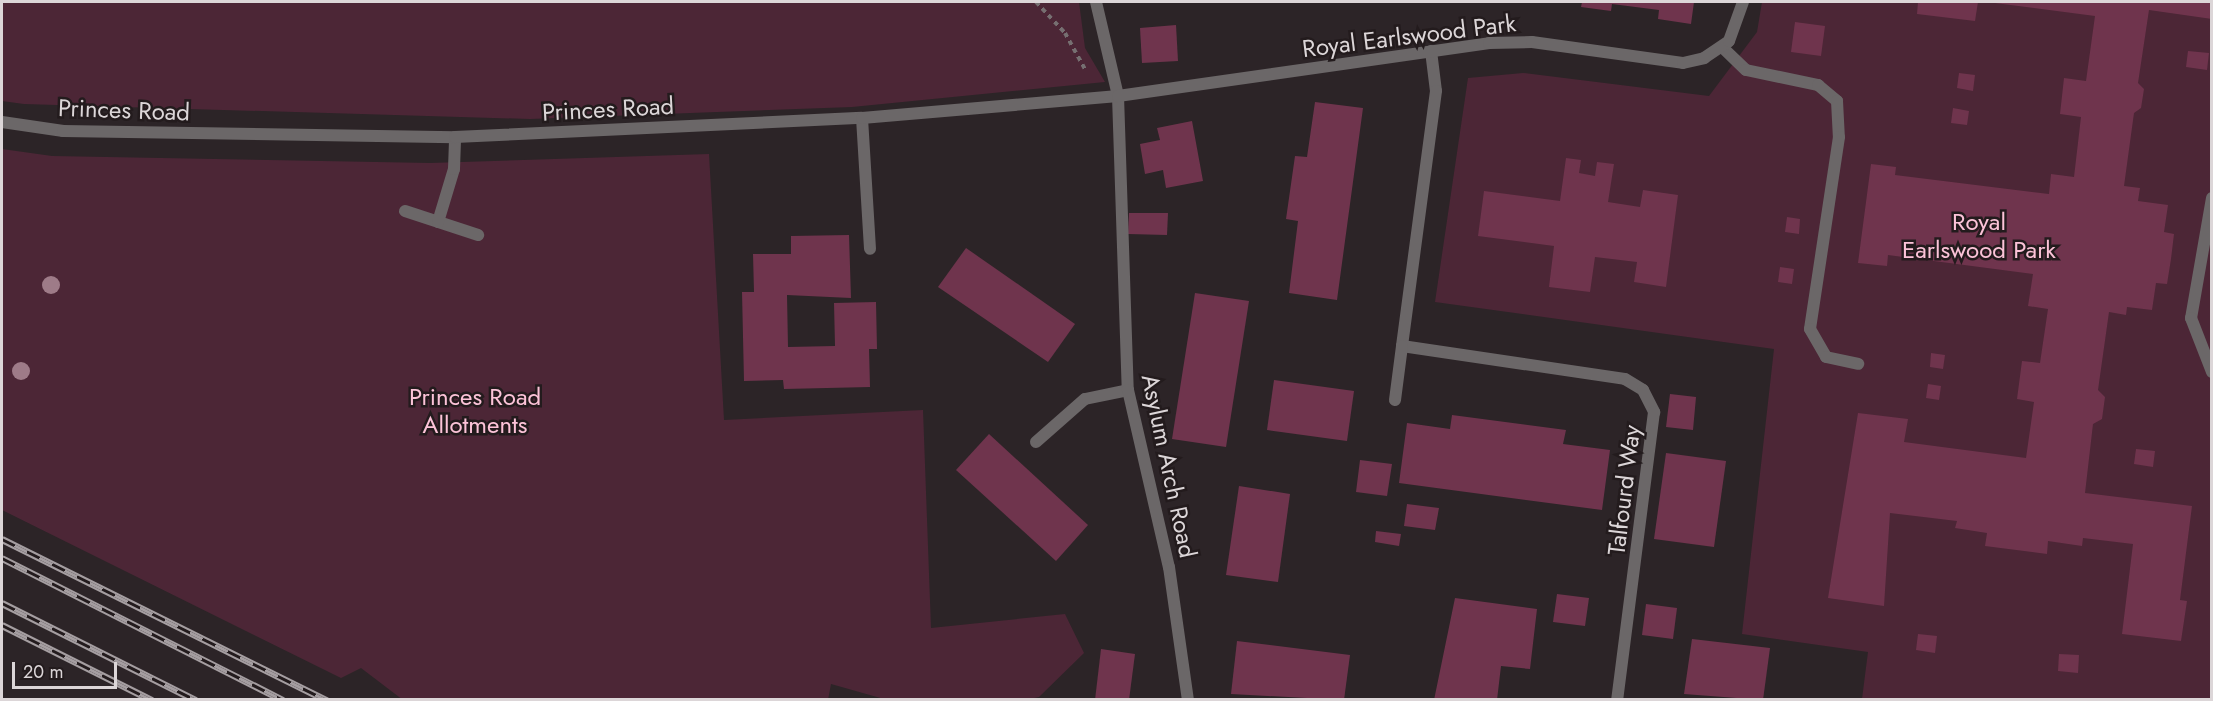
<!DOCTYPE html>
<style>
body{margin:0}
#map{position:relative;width:2213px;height:701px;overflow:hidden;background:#2c2427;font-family:Jost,sans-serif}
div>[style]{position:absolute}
.green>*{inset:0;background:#4c2636}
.building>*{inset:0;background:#6f344d}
.path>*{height:4px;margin-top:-2px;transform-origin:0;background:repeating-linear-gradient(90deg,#766f71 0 4.5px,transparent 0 9px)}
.service>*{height:12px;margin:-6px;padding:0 6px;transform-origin:6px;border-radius:6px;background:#6b6768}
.minor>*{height:12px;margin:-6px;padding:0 6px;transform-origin:6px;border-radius:6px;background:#6b6768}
.rail>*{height:7px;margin-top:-3.5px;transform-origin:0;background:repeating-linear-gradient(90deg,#231b1d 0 14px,#a59ea1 0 28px);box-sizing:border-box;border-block:2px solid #a59ea1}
.trees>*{width:18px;height:18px;margin:-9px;border-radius:50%;background:#9e7b88}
span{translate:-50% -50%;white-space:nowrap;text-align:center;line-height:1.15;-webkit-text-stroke:5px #231b1d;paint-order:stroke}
.street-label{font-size:24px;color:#dcd6d8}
.park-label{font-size:24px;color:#fcc3d8}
.frame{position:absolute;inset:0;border:3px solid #dcd6d8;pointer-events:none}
.scale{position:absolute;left:12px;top:662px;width:105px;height:27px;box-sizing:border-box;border:3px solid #dcd6d8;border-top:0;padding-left:8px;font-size:18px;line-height:21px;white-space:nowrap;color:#dcd6d8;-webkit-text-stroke:4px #231b1d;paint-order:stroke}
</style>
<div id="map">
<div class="green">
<div style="clip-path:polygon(2px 2px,1079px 2px,1085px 48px,1105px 82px,852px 107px,530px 119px,24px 104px,2px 101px)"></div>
<div style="clip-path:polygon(1762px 2px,2211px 2px,2211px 699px,1862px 699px,1868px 652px,1742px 634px,1774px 349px,1435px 302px,1468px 78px,1523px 73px,1709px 96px,1757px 32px)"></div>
<div style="clip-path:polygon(2px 149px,52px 156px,430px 163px,709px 154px,724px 420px,923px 410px,931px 628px,1065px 614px,1084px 653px,1039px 697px,1025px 700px,884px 699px,831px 684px,828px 700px,403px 700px,361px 668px,341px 678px,2px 510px)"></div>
</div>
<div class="building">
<div style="clip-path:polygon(1582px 2px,1694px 2px,1691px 24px,1658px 19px,1659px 10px,1612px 4px,1611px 11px,1581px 7px)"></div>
<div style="clip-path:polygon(1918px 2px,1978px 2px,1975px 21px,1917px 14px)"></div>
<div style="clip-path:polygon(1987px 2px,2212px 2px,2212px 19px,2149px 10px,2138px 83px,2144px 89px,2141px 108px,2134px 113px,2124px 186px,2140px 188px,2138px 201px,2168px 205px,2164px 232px,2174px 234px,2171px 259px,2167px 284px,2156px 283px,2152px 310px,2127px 307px,2126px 315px,2109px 312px,2098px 390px,2105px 397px,2102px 419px,2093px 424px,2085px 493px,2192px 506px,2180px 600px,2187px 601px,2181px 641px,2122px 634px,2133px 544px,2083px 538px,2082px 546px,2048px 541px,2047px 554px,1985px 546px,1987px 533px,1955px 528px,1957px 521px,1890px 513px,1884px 606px,1828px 598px,1858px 413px,1908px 419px,1904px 442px,2026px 458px,2034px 402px,2017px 399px,2022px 361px,2040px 363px,2048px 309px,2028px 306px,2033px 274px,1888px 255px,1887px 266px,1858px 263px,1871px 164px,1896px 167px,1895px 175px,2049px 194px,2051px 174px,2074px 177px,2081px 117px,2060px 114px,2064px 78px,2086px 81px,2095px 16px)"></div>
<div style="clip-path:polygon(1795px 22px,1825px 26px,1821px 56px,1791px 52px)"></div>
<div style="clip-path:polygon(1176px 25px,1178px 61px,1142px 63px,1140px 28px)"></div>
<div style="clip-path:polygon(2188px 51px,2209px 53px,2207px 70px,2186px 67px)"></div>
<div style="clip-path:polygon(1959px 73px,1975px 75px,1973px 91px,1957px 88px)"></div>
<div style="clip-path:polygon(1315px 102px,1363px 108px,1337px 300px,1289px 293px,1298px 221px,1286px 219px,1295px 156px,1307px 157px)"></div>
<div style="clip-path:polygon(1953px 108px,1969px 111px,1967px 125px,1951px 123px)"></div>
<div style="clip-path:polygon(1192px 121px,1203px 181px,1166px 188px,1163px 170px,1145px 174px,1140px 144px,1160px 140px,1157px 128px)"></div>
<div style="clip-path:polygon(1566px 158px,1581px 160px,1579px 173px,1595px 176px,1597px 162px,1614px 164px,1608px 202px,1640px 207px,1643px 190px,1678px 195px,1666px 287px,1634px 282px,1637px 262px,1595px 257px,1590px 292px,1549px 287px,1554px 246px,1478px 236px,1484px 191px,1560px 201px)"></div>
<div style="clip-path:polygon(1129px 213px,1168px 213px,1167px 235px,1128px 234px)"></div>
<div style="clip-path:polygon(1787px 217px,1800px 219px,1799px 234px,1785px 232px)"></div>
<div style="clip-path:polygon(849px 235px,851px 298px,787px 295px,788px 347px,835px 346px,834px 303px,876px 302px,877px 349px,869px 349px,870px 387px,784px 389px,783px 380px,744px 381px,742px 292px,754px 292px,753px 254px,791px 254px,791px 236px)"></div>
<div style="clip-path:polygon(966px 248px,1075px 324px,1048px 362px,938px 287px)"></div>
<div style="clip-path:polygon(1780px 267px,1794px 269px,1792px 284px,1778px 282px)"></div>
<div style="clip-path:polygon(1195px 293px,1249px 301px,1226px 447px,1172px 439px)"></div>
<div style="clip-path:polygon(1931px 353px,1945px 355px,1943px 369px,1930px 367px)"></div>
<div style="clip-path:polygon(1274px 380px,1354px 391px,1347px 441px,1267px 430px)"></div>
<div style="clip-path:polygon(1928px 384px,1941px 386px,1939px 400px,1926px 398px)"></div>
<div style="clip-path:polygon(1670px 394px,1696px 397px,1693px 430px,1666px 427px)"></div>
<div style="clip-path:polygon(1452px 415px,1566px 430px,1563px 444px,1610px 450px,1602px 510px,1399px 483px,1407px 423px,1450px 429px)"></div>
<div style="clip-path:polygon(989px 434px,1088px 525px,1056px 561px,956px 470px)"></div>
<div style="clip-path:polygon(2136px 449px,2155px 451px,2153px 467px,2134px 464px)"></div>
<div style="clip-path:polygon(1666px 453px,1726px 461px,1714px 547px,1654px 539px)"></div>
<div style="clip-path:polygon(1360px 460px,1392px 464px,1387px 496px,1356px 492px)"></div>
<div style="clip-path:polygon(1239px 486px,1290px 494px,1278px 582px,1226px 575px)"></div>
<div style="clip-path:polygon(1407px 504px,1439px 508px,1435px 530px,1404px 526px)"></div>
<div style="clip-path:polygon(1376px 531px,1401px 534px,1399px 546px,1375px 542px)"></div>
<div style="clip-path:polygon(1557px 594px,1589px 598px,1585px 626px,1553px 622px)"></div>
<div style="clip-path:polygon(1455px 598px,1537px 609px,1530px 669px,1501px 666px,1497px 700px,1434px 700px)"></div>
<div style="clip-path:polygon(1646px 604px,1677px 608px,1673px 639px,1642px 635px)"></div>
<div style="clip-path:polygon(1918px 634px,1937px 636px,1935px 653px,1916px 650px)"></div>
<div style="clip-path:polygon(1692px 639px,1770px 648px,1763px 700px,1684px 694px)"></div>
<div style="clip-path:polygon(1237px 641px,1350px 655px,1344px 700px,1231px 694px)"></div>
<div style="clip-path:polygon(1101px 649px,1135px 654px,1129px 700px,1095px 700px)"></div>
<div style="clip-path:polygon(2059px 654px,2079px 655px,2078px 673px,2058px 671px)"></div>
</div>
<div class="path">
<div style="left:1036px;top:2px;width:42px;rotate:46.9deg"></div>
<div style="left:1065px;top:33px;width:43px;rotate:61.1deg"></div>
</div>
<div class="service">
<div style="left:862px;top:118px;width:131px;rotate:86.5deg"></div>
<div style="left:405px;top:211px;width:77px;rotate:18.2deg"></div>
<div style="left:438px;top:222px;width:55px;rotate:-73.2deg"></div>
<div style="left:454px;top:169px;width:32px;rotate:-88deg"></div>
<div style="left:1036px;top:442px;width:65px;rotate:-41.3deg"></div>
<div style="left:1085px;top:399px;width:44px;rotate:-11.8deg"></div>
</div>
<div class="minor">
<div style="left:1096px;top:2px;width:97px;rotate:76.8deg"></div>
<div style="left:1118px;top:96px;width:294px;rotate:88.1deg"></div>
<div style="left:1128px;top:390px;width:182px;rotate:77deg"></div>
<div style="left:1169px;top:567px;width:134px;rotate:81.9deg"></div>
<div style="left:1722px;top:47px;width:33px;rotate:44deg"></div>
<div style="left:1746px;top:70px;width:74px;rotate:11.8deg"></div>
<div style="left:1818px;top:85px;width:25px;rotate:40deg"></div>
<div style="left:1837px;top:101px;width:36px;rotate:87deg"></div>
<div style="left:1839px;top:137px;width:194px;rotate:98.6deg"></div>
<div style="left:1810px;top:329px;width:32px;rotate:60deg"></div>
<div style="left:1826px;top:357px;width:33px;rotate:12deg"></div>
<div style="left:1431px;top:51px;width:40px;rotate:82.9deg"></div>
<div style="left:1436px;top:91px;width:257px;rotate:97.6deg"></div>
<div style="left:1402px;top:346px;width:225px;rotate:8.4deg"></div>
<div style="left:1625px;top:379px;width:21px;rotate:31deg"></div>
<div style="left:1643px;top:390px;width:25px;rotate:63deg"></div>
<div style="left:1654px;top:412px;width:290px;rotate:97.3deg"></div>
<div style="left:2px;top:122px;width:62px;rotate:8.4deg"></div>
<div style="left:63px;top:131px;width:392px;rotate:0.9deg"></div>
<div style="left:455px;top:137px;width:407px;rotate:-2.7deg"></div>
<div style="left:862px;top:118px;width:257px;rotate:-4.9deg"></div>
<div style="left:1118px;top:96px;width:375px;rotate:-8.1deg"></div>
<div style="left:1489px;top:43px;width:43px;rotate:-1.3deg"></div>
<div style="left:1532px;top:42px;width:152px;rotate:7.9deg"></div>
<div style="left:1683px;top:63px;width:22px;rotate:-13deg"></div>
<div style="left:1704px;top:58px;width:30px;rotate:-34deg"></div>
<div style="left:1729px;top:41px;width:41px;rotate:-70.3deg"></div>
<div style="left:2212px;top:198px;width:122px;rotate:99.9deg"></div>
<div style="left:2191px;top:318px;width:58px;rotate:68.7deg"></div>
<div style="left:1395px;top:400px;width:54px;rotate:-82.6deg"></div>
</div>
<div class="rail">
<div style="left:2px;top:539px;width:363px;rotate:26.4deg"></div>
<div style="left:2px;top:558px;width:315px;rotate:26.8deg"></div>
<div style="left:2px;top:603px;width:217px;rotate:26.6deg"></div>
<div style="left:2px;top:625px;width:168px;rotate:26.6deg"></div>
</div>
<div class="trees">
<div style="left:51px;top:285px"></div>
<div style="left:21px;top:371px"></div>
</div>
<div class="street-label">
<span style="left:1409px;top:36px;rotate:-7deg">Royal Earlswood Park</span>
<span style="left:608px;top:109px;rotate:-3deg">Princes Road</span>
<span style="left:124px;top:110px;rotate:2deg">Princes Road</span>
<span style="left:1169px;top:466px;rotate:78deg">Asylum Arch Road</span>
<span style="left:1624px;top:490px;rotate:-83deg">Talfourd Way</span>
</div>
<div class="park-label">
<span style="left:1979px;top:236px">Royal<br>Earlswood Park</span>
<span style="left:475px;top:411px">Princes Road<br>Allotments</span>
</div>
<div class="frame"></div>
<div class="scale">20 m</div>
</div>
